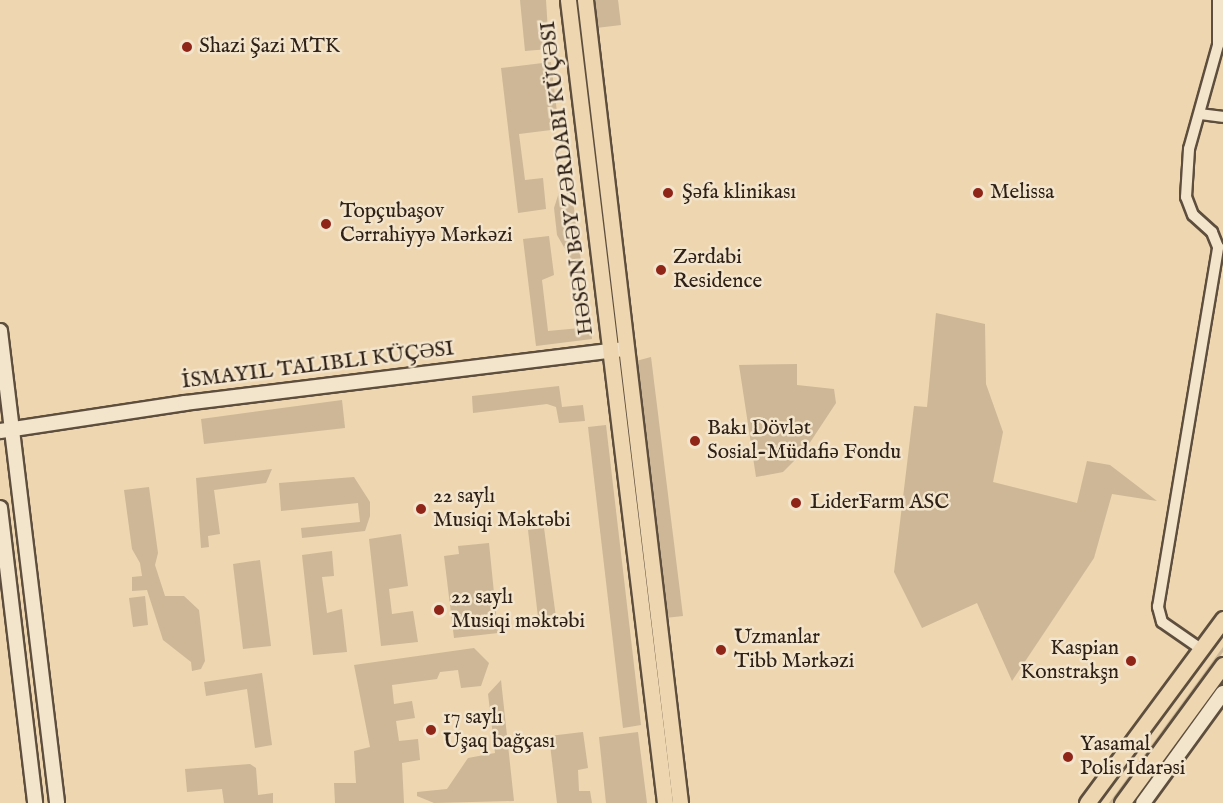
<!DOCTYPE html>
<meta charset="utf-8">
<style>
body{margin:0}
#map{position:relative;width:1223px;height:803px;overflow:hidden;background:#edd6b0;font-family:"IM FELL English",serif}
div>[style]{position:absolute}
.green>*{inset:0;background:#cdb796}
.roads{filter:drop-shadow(2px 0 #5e4e3d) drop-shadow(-2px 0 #5e4e3d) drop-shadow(0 2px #5e4e3d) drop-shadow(0 -2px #5e4e3d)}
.street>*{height:10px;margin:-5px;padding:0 5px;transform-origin:5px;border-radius:5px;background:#f3e4cc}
.secondary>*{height:14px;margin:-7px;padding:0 7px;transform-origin:7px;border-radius:7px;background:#f3e4cc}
.primary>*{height:15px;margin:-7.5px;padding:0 7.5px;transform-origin:7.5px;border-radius:7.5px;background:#edd6b0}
.dots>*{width:16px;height:16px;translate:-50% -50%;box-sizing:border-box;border:3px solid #f3e4cc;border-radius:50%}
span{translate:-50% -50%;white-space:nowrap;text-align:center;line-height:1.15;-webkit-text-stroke:5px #f3e4cc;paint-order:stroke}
.poi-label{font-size:21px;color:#2f2117}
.left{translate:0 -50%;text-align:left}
.right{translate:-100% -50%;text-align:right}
.street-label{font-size:21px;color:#2f2117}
</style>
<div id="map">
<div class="green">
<div style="clip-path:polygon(520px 0,546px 0,549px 49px,525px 51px)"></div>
<div style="clip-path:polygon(593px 0,618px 0,621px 25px,596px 28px)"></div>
<div style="clip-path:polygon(551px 62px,559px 129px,519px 134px,525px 180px,543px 178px,546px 209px,518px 213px,501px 68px)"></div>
<div style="clip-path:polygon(570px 179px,582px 268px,576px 268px,557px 235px,554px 208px,563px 180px)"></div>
<div style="clip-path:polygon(549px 236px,554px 275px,542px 280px,548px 331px,591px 327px,592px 339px,536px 346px,523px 239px)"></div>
<div style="clip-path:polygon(936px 313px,985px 324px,986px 384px,1003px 432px,993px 482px,1077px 503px,1087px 461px,1110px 465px,1157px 501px,1112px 494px,1094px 558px,1012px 681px,977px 603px,922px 628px,894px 572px,914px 406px,927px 407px)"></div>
<div style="clip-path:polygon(651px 357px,683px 616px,665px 618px,636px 361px)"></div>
<div style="clip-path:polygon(797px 364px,797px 385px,834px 389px,836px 403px,805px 450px,783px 472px,756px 477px,739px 365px)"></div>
<div style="clip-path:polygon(559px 386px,562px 407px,583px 405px,585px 421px,559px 423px,556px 407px,547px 404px,473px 413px,472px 396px)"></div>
<div style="clip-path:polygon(342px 400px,345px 428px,204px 444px,201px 419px)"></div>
<div style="clip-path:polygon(606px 425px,641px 725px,623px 728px,588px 427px)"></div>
<div style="clip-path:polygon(272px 469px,266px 483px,214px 490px,220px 534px,208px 536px,209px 547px,201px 548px,196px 478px)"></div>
<div style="clip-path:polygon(354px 477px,370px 502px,370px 516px,365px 531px,302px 538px,301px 528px,360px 522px,358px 503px,281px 511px,279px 483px)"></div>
<div style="clip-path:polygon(149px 487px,158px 553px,155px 565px,165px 596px,184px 596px,199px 610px,205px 661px,201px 669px,192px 671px,191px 662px,163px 640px,147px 590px,132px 591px,132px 577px,142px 576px,140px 563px,132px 549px,124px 490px)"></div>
<div style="clip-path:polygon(544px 528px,557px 625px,539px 626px,528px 530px)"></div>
<div style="clip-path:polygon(401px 534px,408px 586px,389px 589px,392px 614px,413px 611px,418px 642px,381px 646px,369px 539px)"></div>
<div style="clip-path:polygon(489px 543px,498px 633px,454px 638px,444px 556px,459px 554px,458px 546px)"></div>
<div style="clip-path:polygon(332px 551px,334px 576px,322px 577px,327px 613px,342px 609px,347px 652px,313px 655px,302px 555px)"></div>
<div style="clip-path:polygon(260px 560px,271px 646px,243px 649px,233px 564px)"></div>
<div style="clip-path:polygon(145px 596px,148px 625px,133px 627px,129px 598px)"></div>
<div style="clip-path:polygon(1223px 647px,1223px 652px,1113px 803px,1109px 803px)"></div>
<div style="clip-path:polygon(474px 648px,489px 663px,481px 686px,461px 688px,458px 670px,440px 672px,437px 679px,392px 685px,394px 704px,412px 701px,415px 718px,396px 721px,399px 741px,418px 739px,420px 760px,402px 763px,404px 803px,335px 803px,334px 783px,356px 783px,354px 751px,370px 747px,354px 665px)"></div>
<div style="clip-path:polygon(262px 673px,272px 745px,255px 748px,247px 689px,206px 696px,204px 682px)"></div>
<div style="clip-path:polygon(501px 680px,514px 801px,434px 803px,417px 796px,417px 792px,447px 789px,468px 758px,495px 753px,488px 694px)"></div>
<div style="clip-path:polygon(583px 732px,588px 768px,578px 770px,579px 791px,590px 791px,592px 803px,557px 803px,549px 736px)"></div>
<div style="clip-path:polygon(638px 732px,647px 803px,606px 803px,599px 737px)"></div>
<div style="clip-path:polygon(250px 764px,256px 768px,258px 795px,273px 793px,273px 803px,224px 803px,222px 789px,187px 792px,185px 769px)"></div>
</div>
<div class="roads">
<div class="street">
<div style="left:1200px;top:114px;width:23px;rotate:7deg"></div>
<div style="left:1201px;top:649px;width:47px;rotate:-145.3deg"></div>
<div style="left:1162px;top:622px;width:16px;rotate:-105deg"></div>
<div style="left:1158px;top:607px;width:365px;rotate:-80.5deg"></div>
<div style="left:1218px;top:247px;width:16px;rotate:-112deg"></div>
<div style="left:1212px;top:232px;width:25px;rotate:-138deg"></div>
<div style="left:1193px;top:215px;width:19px;rotate:-111deg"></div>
<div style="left:1186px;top:197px;width:48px;rotate:-86.4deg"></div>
<div style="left:1189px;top:149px;width:108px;rotate:-74.4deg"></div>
<div style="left:1218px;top:45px;width:45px;rotate:-90deg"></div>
</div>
<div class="secondary">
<div style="left:0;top:331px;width:475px;rotate:83.1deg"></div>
<div style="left:0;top:431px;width:187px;rotate:-8.6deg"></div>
<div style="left:185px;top:403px;width:445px;rotate:-7deg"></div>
<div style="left:0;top:508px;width:297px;rotate:83.2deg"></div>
<div style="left:1143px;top:803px;width:136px;rotate:-54deg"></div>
</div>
<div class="primary">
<div style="left:568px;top:0;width:809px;rotate:83.11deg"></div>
<div style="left:585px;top:0;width:809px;rotate:83.25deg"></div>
<div style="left:1087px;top:803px;width:229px;rotate:-53.5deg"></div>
<div style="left:1122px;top:803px;width:171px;rotate:-53.8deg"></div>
</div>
</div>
<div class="dots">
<div style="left:187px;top:47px;background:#8f2418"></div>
<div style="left:668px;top:193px;background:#8f2418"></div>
<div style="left:978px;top:193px;background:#8f2418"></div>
<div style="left:326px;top:224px;background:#8f2418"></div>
<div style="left:661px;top:270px;background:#8f2418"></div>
<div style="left:695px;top:441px;background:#8f2418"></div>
<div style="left:796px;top:503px;background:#8f2418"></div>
<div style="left:421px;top:509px;background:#8f2418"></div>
<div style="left:439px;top:610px;background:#8f2418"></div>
<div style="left:721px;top:650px;background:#8f2418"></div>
<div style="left:1131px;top:661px;background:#8f2418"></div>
<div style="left:431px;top:730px;background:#8f2418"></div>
<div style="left:1068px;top:757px;background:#8f2418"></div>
</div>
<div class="poi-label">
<span class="left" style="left:199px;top:47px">Shazi Şazi MTK</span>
<span class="left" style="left:682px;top:193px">Şəfa klinikası</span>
<span class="left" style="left:990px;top:193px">Melissa</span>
<span class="left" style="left:340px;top:224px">Topçubaşov<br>Cərrahiyyə Mərkəzi</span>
<span class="left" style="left:673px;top:270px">Zərdabi<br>Residence</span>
<span class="left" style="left:707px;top:441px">Bakı Dövlət<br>Sosial-Müdafiə Fondu</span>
<span class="left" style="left:433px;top:509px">22 saylı<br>Musiqi Məktəbi</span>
<span class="left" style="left:810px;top:503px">LiderFarm ASC</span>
<span class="left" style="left:451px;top:610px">22 saylı<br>Musiqi məktəbi</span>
<span class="left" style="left:734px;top:650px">Uzmanlar<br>Tibb Mərkəzi</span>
<span class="right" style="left:1119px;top:661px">Kaspian<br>Konstrakşn</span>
<span class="left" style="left:443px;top:730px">17 saylı<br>Uşaq bağçası</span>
<span class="left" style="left:1080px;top:757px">Yasamal<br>Polis Idarəsi</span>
</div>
<div class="street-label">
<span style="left:568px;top:178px;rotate:-97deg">HƏSƏN BƏY ZƏRDABI KÜÇƏSI</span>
<span style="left:318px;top:366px;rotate:-7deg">İSMAYIL TALIBLI KÜÇƏSI</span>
</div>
</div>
